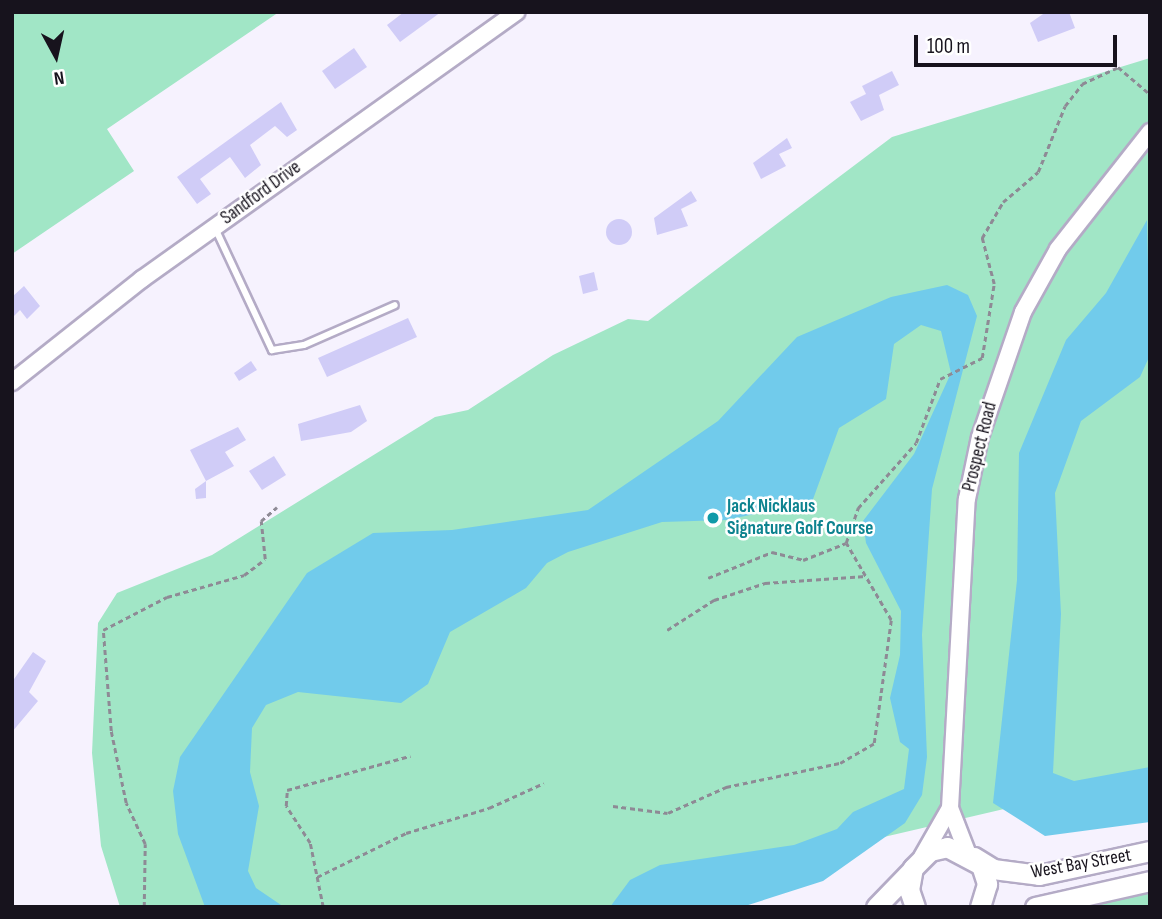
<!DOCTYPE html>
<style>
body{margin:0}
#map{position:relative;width:1162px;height:919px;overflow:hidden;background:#f6f2fe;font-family:"Sofia Sans Condensed",sans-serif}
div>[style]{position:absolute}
.green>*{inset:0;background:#a1e6c6}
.water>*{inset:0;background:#71cbeb}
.building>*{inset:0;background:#d0ccf7}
.round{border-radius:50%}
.path>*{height:2.5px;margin-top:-1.25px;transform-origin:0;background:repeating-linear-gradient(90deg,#8e8a95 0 5px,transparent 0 8.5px)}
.roads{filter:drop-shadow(2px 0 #b4abc6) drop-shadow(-2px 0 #b4abc6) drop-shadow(0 2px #b4abc6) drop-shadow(0 -2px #b4abc6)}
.service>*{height:6px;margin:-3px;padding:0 3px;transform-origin:3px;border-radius:3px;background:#fff}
.tertiary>*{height:16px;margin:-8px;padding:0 8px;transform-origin:8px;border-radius:8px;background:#fff}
.primary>*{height:19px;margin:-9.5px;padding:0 9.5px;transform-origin:9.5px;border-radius:9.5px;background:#fff}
.dots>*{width:19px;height:19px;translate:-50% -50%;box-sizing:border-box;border:4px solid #fff;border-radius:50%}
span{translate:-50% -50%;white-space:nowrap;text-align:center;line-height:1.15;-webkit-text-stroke:5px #fff;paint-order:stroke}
.street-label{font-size:19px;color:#17131d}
.culture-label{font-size:19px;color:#0d838f;font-weight:700}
.left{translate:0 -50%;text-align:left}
.frame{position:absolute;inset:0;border:14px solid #17131d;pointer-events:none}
.north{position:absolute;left:21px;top:21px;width:70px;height:70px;-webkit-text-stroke:5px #fff;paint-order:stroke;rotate:172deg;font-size:19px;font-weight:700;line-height:28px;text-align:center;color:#17131d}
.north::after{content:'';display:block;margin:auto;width:24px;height:32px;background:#17131d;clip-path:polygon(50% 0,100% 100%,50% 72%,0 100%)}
.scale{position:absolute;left:914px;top:35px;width:203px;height:32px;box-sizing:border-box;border:4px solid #17131d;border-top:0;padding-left:9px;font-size:21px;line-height:24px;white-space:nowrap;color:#17131d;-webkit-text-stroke:5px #fff;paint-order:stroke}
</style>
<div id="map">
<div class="green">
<div style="clip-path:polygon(12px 12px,279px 12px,107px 129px,134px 171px,12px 254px)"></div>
<div style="clip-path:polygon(1150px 58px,1150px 799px,1021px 805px,798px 857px,670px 907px,120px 907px,101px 846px,92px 753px,98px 623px,117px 593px,212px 555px,435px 417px,468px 410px,553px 355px,628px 319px,648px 321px,892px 137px)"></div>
<div style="clip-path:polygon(1150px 892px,1150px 907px,1080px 907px)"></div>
</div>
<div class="water">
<div style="clip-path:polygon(1147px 220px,1150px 355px,1140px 377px,1081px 421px,1055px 493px,1061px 614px,1053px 773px,1074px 781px,1150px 767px,1150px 822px,1045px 836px,993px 803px,1017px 580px,1019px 453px,1066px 340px,1106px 293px)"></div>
<div style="clip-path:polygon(947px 285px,968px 295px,977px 316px,932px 489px,922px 635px,927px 757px,922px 795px,905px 823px,823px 881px,742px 907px,610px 907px,630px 880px,660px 865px,794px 845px,837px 829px,853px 812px,904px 789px,909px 749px,900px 742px,890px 698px,900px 655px,901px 611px,866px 543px,863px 521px,914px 454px,951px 373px,941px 331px,921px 325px,894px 344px,886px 399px,839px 428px,812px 502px,726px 520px,662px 522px,568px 552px,547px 563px,526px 588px,450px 632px,428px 684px,401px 703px,298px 692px,266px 705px,252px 728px,250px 772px,259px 806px,248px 871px,256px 888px,284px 907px,205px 907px,178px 834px,173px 791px,180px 757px,307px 573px,373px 533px,452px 530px,588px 510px,718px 421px,797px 337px,891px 297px)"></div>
</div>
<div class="building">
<div style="clip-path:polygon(404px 12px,441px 12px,400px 42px,387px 25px)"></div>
<div style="clip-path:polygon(1046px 12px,1069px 12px,1075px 28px,1038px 42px,1030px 23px)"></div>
<div style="clip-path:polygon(354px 48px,367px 67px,335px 89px,322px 71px)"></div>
<div style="clip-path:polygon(892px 71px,899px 85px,879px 95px,884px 110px,861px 121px,850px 102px,866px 94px,862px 86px)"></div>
<div style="clip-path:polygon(281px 102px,297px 130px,287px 137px,275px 126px,250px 145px,261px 165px,245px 178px,230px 157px,200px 179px,211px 194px,197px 204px,177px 177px)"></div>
<div style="clip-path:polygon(787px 138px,792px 148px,779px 154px,786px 166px,761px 179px,753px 163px)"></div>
<div style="clip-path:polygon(691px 191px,697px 201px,681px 209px,688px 226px,657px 235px,654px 218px)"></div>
<div class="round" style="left:606px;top:219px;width:26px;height:26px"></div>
<div style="clip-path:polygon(594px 272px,598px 290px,583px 294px,579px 276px)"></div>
<div style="clip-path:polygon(24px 286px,40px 306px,27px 319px,20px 310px,12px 318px,12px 297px)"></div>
<div style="clip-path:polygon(408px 318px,417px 337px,327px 377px,318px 358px)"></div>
<div style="clip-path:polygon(251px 361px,257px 370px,239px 381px,234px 373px)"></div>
<div style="clip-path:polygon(360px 405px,367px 421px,351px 432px,301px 441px,298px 424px)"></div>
<div style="clip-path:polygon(238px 427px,246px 440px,225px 452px,234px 466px,206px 481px,206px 498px,196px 499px,195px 489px,206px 481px,190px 450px)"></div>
<div style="clip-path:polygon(274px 456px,286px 475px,262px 490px,249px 471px)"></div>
<div style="clip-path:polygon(33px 652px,46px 661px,29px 692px,38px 701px,12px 732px,12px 682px)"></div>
</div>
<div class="path">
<div style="left:708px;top:578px;width:69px;rotate:-22.1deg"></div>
<div style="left:772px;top:552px;width:32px;rotate:14deg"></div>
<div style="left:803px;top:560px;width:46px;rotate:-21.6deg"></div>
<div style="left:667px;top:630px;width:56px;rotate:-32.6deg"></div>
<div style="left:714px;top:600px;width:54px;rotate:-18.4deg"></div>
<div style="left:765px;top:583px;width:101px;rotate:-4deg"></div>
<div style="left:613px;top:806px;width:55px;rotate:7.3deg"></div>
<div style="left:668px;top:813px;width:64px;rotate:-24.1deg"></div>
<div style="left:726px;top:787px;width:116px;rotate:-11.9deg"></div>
<div style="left:840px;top:763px;width:39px;rotate:-30deg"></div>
<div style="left:874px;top:743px;width:124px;rotate:-82.1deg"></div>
<div style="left:891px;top:620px;width:89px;rotate:-120.3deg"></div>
<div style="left:846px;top:543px;width:37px;rotate:-71deg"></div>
<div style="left:858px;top:508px;width:87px;rotate:-48.3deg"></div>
<div style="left:916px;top:443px;width:68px;rotate:-69.4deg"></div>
<div style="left:940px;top:379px;width:47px;rotate:-26.6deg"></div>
<div style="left:982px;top:358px;width:75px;rotate:-80.8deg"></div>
<div style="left:994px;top:284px;width:48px;rotate:-104.6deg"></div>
<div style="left:982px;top:238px;width:42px;rotate:-59.7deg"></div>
<div style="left:1003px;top:202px;width:46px;rotate:-40.6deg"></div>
<div style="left:1038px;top:172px;width:71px;rotate:-67.8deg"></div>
<div style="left:1065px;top:106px;width:28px;rotate:-52deg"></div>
<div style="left:1082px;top:84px;width:40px;rotate:-25deg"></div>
<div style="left:1118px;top:67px;width:42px;rotate:40.2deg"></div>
<div style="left:317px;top:877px;width:99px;rotate:-26.3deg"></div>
<div style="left:406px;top:833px;width:87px;rotate:-16.8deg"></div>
<div style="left:489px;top:808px;width:60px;rotate:-24.4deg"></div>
<div style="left:144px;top:907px;width:63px;rotate:-89.1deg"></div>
<div style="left:145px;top:844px;width:45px;rotate:-114.9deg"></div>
<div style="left:126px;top:803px;width:74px;rotate:-101.8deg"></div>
<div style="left:111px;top:731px;width:101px;rotate:-94.5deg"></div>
<div style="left:103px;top:630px;width:72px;rotate:-27.3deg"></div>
<div style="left:167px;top:597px;width:80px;rotate:-15.9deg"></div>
<div style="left:244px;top:575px;width:26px;rotate:-37deg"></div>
<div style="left:265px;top:559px;width:38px;rotate:-96deg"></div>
<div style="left:261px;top:521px;width:21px;rotate:-41deg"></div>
<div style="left:323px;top:907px;width:65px;rotate:-101.5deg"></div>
<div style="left:310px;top:843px;width:44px;rotate:-123deg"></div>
<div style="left:286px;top:806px;width:16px;rotate:-86deg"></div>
<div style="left:287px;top:790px;width:128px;rotate:-15.5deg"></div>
</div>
<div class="roads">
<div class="service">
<div style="left:215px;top:228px;width:135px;rotate:65deg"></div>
<div style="left:272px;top:350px;width:32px;rotate:-9deg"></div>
<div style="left:304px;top:345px;width:99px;rotate:-23.7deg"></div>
</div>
<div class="tertiary">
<div style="left:12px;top:382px;width:166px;rotate:-38.4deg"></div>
<div style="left:142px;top:279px;width:460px;rotate:-35.5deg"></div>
<div style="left:967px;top:852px;width:47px;rotate:-111.1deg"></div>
<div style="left:950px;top:808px;width:309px;rotate:-86.9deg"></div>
<div style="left:967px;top:499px;width:63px;rotate:-78.2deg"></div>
<div style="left:980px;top:437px;width:132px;rotate:-71deg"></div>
<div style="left:1023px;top:312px;width:72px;rotate:-60.9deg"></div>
<div style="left:1058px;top:249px;width:149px;rotate:-51.8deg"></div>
<div style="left:922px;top:857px;width:56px;rotate:-60.3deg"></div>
</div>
<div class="primary">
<div style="left:974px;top:857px;width:22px;rotate:32deg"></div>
<div style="left:993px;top:869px;width:46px;rotate:7.4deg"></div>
<div style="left:1039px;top:875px;width:114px;rotate:-12.2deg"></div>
<div style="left:876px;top:907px;width:52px;rotate:-45.8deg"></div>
<div style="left:915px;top:907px;width:18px;rotate:-109deg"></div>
<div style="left:909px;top:890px;width:22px;rotate:-80deg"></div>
<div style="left:913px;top:868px;width:24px;rotate:-45deg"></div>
<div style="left:930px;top:851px;width:17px;rotate:-13deg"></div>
<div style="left:947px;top:847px;width:38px;rotate:28deg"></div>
<div style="left:981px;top:865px;width:20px;rotate:72deg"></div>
<div style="left:987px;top:884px;width:24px;rotate:107deg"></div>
<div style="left:1035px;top:907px;width:118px;rotate:-12.7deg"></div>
</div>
</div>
<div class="dots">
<div style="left:713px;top:518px;background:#0f9aa8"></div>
</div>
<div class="street-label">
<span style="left:261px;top:193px;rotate:-36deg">Sandford Drive</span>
<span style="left:980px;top:447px;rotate:-76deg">Prospect Road</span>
<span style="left:1081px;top:864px;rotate:-10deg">West Bay Street</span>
</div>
<div class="culture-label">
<span class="left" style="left:727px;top:518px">Jack Nicklaus<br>Signature Golf Course</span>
</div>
<div class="frame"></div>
<div class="north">N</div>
<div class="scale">100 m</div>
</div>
